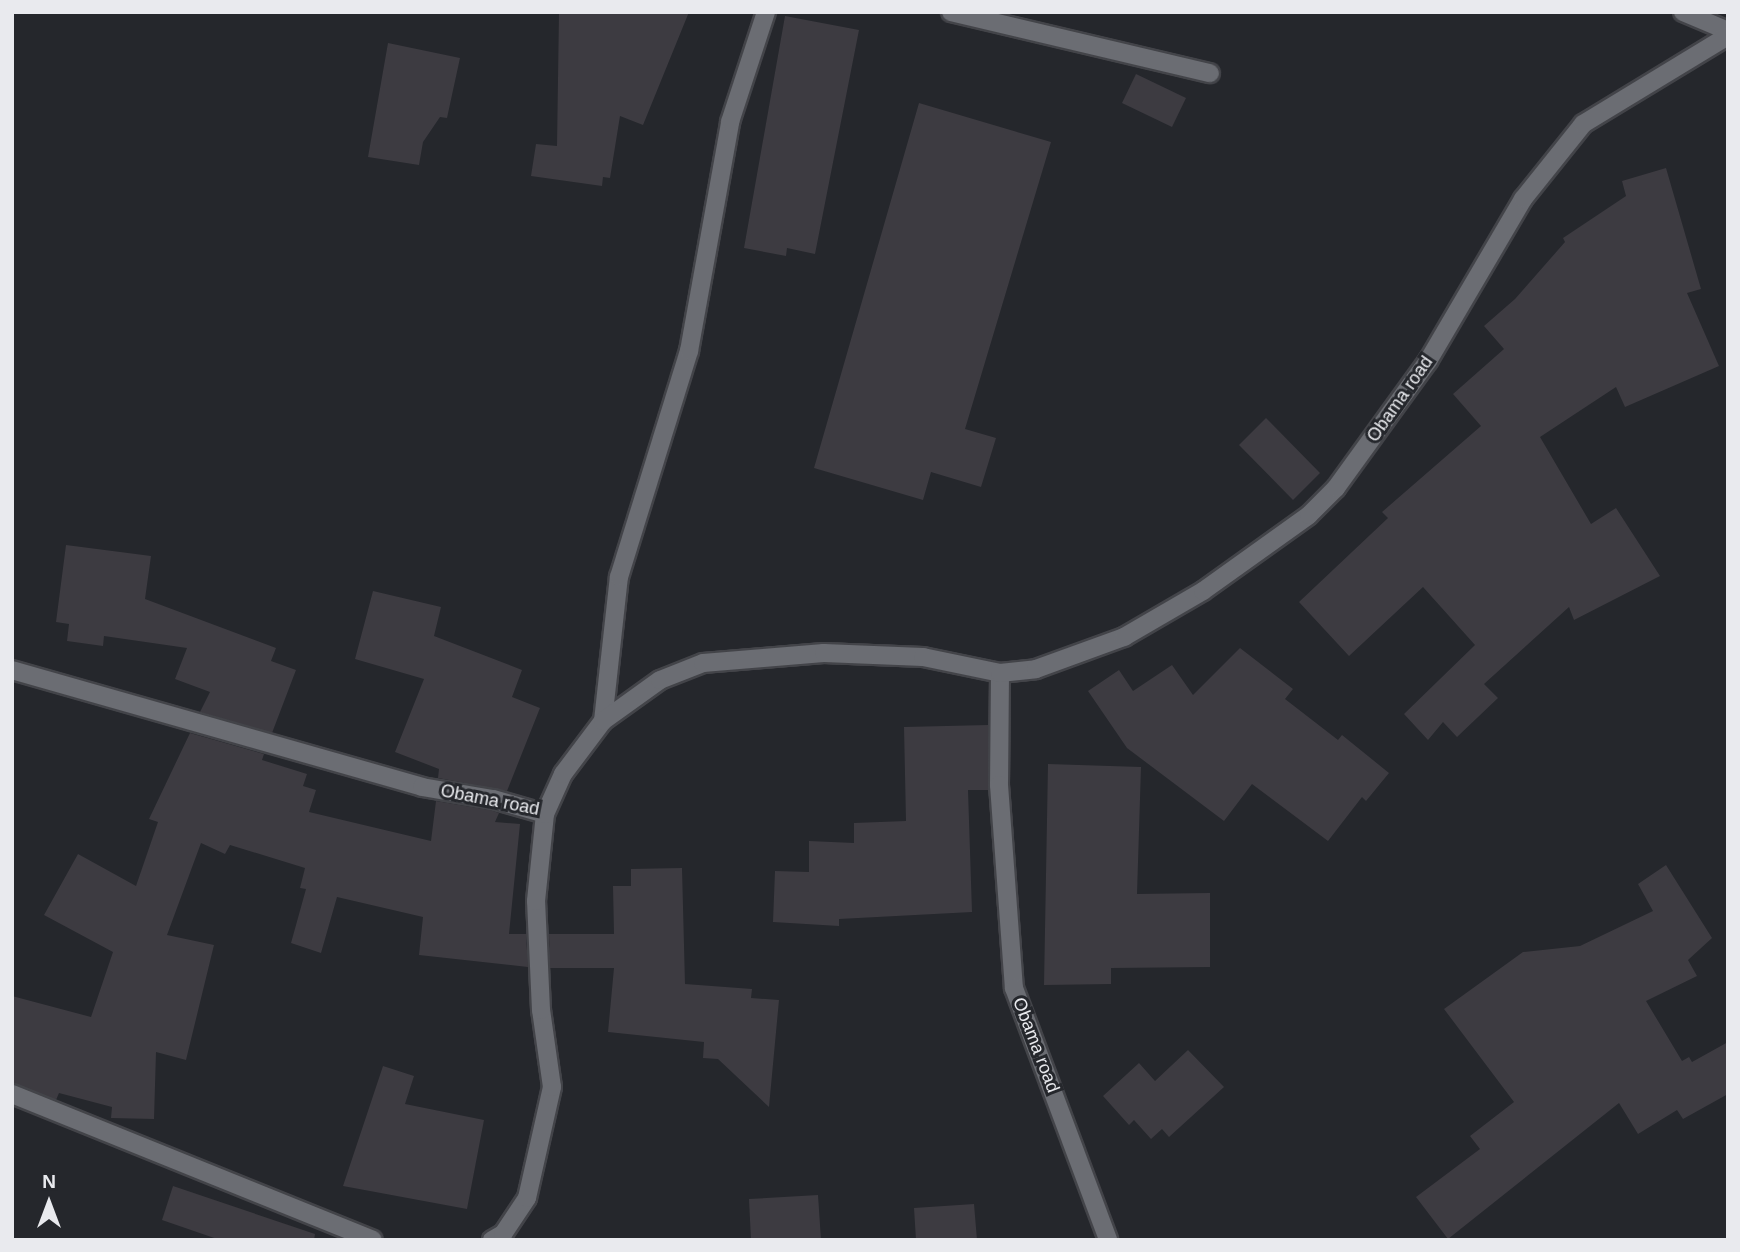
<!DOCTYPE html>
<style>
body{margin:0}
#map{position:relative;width:1740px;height:1252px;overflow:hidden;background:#25272c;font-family:Arial,sans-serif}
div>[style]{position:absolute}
.building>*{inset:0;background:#3d3b41}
.roads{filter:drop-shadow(2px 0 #434449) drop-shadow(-2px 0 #434449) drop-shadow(0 2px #434449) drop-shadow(0 -2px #434449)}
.minor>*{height:18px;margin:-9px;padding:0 9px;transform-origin:9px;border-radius:9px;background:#6b6d73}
span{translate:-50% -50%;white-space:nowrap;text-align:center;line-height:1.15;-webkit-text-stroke:6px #25272c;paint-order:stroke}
.street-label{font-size:18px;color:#e9eaee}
.frame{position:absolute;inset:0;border:14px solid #e9eaee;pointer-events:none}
.north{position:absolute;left:14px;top:1168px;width:70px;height:70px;-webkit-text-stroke:5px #25272c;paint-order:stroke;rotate:0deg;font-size:19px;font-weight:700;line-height:28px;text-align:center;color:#e9eaee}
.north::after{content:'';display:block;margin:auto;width:24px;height:32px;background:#e9eaee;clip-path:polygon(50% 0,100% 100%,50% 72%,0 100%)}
</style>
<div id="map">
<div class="building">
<div style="clip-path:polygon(559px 12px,689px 12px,643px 125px,620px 116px,610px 178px,603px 177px,602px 186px,531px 176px,536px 144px,557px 146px)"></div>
<div style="clip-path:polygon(785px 16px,859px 30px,815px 254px,787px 248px,786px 256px,744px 248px)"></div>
<div style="clip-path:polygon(388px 43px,460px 58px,447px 118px,440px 117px,423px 142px,419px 165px,368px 157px)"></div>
<div style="clip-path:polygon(1136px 74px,1186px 98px,1172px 127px,1122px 103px)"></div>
<div style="clip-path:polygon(919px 103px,1051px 142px,965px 429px,996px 438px,981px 487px,931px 472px,923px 500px,814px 468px)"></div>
<div style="clip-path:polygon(1666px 168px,1701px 289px,1687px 293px,1719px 366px,1625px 407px,1616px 387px,1540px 437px,1591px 524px,1616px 508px,1660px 576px,1574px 620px,1569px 607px,1484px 684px,1498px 698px,1457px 737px,1443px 722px,1428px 740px,1404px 714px,1475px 645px,1423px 587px,1349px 656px,1299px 602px,1388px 518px,1382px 512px,1481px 426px,1453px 394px,1504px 349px,1484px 326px,1515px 299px,1565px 242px,1563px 238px,1626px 196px,1622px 181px)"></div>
<div style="clip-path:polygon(1266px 418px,1320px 473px,1293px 500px,1239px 445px)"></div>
<div style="clip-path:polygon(66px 545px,151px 556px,145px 599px,276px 648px,271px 661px,296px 670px,272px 733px,200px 712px,210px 692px,175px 679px,187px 648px,104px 636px,103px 646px,67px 641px,69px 624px,56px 622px)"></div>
<div style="clip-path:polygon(373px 591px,441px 607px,434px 636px,522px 670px,512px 697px,540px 708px,507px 791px,438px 778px,439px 769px,395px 752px,424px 679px,355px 659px)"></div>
<div style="clip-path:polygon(1240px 648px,1293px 689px,1285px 699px,1338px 740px,1342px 735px,1389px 773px,1366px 801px,1362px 797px,1328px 841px,1252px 784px,1224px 821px,1127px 748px,1088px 691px,1119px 670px,1133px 691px,1172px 665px,1193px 695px)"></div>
<div style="clip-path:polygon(988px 725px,988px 790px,968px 790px,972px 912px,839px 919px,839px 926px,773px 922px,775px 871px,809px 872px,809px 841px,854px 843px,854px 823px,906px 821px,904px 727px)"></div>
<div style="clip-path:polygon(190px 733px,264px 754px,262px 760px,307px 774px,303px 786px,316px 790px,309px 812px,431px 841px,436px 801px,490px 810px,499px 813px,495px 822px,520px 824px,509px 934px,526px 934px,528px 967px,419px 955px,423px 917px,337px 897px,321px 953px,291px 943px,306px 889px,300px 888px,305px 868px,230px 845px,225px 854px,201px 843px,167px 935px,214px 945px,186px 1060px,156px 1052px,154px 1119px,111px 1118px,112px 1107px,59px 1093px,56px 1100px,12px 1083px,12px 996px,91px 1017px,113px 952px,44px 915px,78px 854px,136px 886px,158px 822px,149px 819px)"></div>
<div style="clip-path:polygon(1048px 764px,1141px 767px,1137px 894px,1210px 893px,1210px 967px,1111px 968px,1111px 984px,1044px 985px)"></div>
<div style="clip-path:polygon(1666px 865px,1712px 938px,1688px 960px,1697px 976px,1646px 1001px,1682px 1061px,1689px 1057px,1692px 1062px,1728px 1042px,1728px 1094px,1683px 1119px,1677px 1110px,1638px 1134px,1619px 1103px,1448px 1239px,1416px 1197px,1480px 1149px,1470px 1136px,1514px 1102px,1444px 1009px,1523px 952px,1580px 946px,1653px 911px,1638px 884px)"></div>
<div style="clip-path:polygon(682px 868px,685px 984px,752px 989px,751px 998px,779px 1000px,769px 1107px,718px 1059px,703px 1058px,704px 1042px,608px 1032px,614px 968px,550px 968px,549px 934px,614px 934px,613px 886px,631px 886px,631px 869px)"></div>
<div style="clip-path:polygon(1188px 1050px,1224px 1087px,1169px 1137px,1162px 1129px,1151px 1139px,1134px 1120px,1129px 1125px,1103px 1096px,1139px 1063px,1155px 1081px)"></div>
<div style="clip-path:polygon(383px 1066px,414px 1076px,405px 1104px,484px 1120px,467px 1209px,343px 1186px)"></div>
<div style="clip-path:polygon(173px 1186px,315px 1234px,314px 1240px,220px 1240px,162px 1220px)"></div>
<div style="clip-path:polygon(818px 1195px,821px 1240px,751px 1240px,749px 1199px)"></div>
<div style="clip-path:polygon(974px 1204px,977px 1240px,916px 1240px,914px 1208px)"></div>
</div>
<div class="roads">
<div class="minor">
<div style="left:951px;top:12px;width:266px;rotate:13.3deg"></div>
<div style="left:1683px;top:12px;width:49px;rotate:22.9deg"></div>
<div style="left:12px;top:670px;width:426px;rotate:15.9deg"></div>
<div style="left:422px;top:787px;width:72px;rotate:9.6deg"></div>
<div style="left:493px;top:799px;width:54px;rotate:16.1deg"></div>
<div style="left:1000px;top:673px;width:112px;rotate:90.5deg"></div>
<div style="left:999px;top:785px;width:204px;rotate:85.8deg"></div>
<div style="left:1014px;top:988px;width:269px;rotate:69.5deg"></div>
<div style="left:603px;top:721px;width:145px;rotate:-83.7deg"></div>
<div style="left:619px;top:577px;width:237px;rotate:-72.8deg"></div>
<div style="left:689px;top:351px;width:233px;rotate:-79.8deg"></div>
<div style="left:730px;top:122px;width:116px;rotate:-71.9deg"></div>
<div style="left:12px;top:1094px;width:389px;rotate:22deg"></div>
<div style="left:492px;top:1240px;width:13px;rotate:-29deg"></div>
<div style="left:503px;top:1234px;width:43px;rotate:-56.3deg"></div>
<div style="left:527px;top:1198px;width:114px;rotate:-77.3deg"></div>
<div style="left:552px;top:1087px;width:78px;rotate:-98.1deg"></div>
<div style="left:541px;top:1010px;width:109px;rotate:-92.6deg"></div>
<div style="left:536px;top:901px;width:87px;rotate:-84.1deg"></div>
<div style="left:545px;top:814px;width:44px;rotate:-65.8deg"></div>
<div style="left:563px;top:774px;width:66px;rotate:-53deg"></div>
<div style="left:603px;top:721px;width:70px;rotate:-35.7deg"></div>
<div style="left:660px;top:680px;width:46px;rotate:-21.6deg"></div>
<div style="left:703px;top:663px;width:121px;rotate:-4.7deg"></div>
<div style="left:824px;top:653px;width:99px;rotate:2.3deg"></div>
<div style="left:923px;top:657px;width:79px;rotate:11.7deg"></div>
<div style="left:1000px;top:673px;width:36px;rotate:-6deg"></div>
<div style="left:1036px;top:669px;width:94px;rotate:-20deg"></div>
<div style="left:1124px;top:637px;width:91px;rotate:-30.2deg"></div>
<div style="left:1203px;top:591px;width:130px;rotate:-35.6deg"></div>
<div style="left:1309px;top:515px;width:38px;rotate:-45deg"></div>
<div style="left:1336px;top:488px;width:157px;rotate:-54.1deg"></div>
<div style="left:1428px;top:361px;width:188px;rotate:-59.6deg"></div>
<div style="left:1523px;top:199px;width:96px;rotate:-51.3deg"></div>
<div style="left:1583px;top:124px;width:170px;rotate:-31.3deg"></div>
</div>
</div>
<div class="street-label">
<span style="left:1400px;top:399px;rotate:-55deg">Obama road</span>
<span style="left:490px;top:800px;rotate:11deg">Obama road</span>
<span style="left:1036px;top:1045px;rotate:69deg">Obama road</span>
</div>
<div class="frame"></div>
<div class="north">N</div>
</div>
